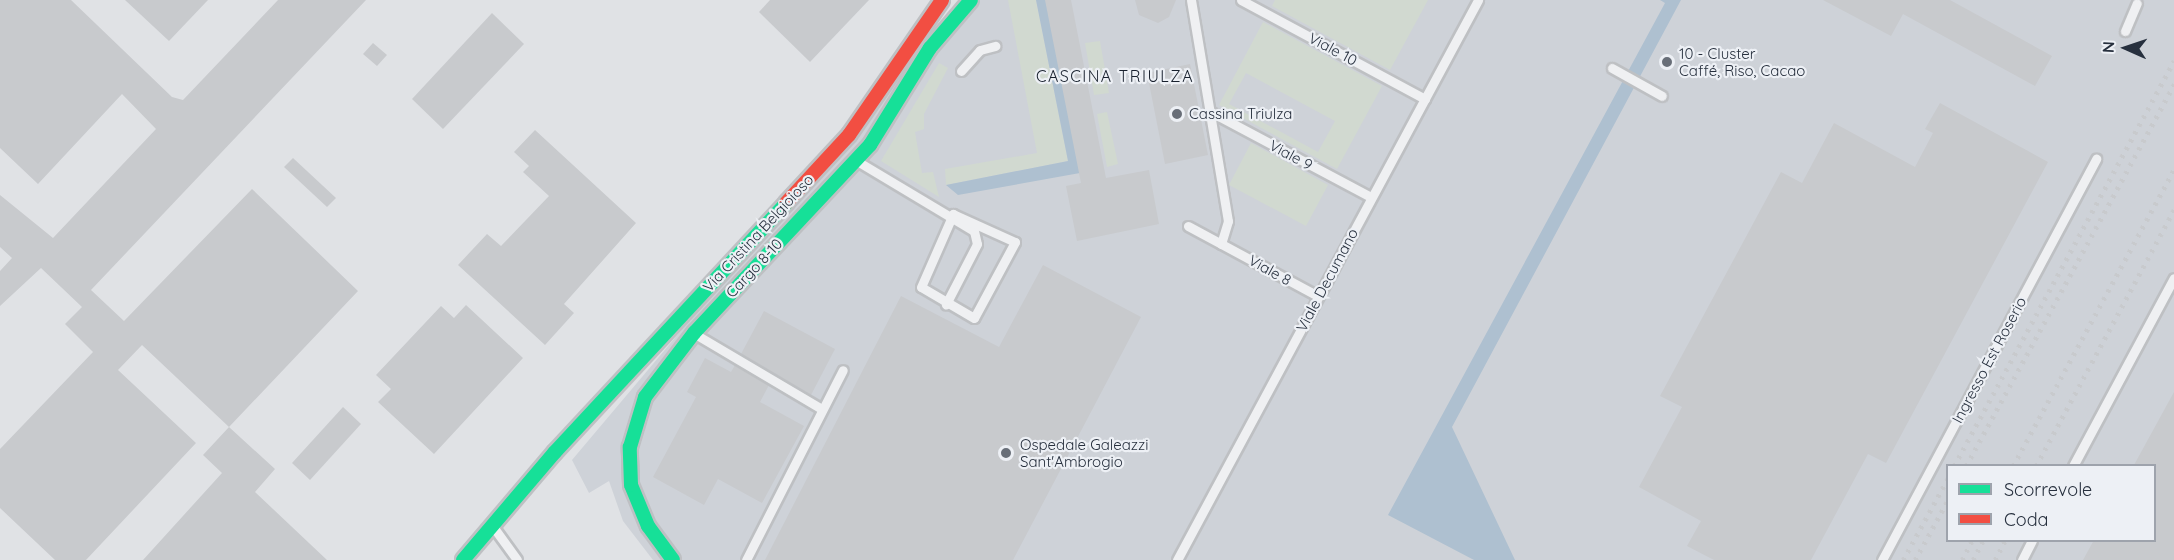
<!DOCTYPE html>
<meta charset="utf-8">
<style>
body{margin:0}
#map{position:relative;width:2174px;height:560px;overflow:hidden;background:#e0e2e5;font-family:Quicksand,sans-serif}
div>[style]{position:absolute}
.built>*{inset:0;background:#ced2d8}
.green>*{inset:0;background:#d1d9d0}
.water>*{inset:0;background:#aec0d0}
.building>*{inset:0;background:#c8cacd}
.roads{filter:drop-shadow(2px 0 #bec0c3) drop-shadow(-2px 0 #bec0c3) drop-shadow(0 2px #bec0c3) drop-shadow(0 -2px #bec0c3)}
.lane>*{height:9px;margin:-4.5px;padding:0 4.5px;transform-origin:4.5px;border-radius:4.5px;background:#eff0f2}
.fast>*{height:14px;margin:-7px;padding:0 7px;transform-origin:7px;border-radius:7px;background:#16e098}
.jam>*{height:14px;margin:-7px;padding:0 7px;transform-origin:7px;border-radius:7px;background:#f24e42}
.rail>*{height:4.5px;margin-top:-2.25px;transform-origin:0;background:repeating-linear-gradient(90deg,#c8cacd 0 3px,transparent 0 9px)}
.dots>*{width:16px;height:16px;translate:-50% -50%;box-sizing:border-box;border:3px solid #edf0f5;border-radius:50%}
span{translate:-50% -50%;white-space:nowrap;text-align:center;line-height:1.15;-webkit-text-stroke:4.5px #edf0f5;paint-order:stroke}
.street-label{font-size:15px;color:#27303e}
.poi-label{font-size:15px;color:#27303e}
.left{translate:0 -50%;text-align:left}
.neighbourhood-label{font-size:16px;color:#19212e;letter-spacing:1.5px}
.legend{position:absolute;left:1946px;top:464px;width:210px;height:78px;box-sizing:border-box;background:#edf0f5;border:2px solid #9ea3ac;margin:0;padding:8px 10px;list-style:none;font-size:18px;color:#27303e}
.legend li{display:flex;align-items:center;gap:12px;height:30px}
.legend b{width:30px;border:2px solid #9ea3ac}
.north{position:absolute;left:2096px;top:18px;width:60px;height:60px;-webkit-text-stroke:4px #edf0f5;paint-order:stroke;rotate:273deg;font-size:16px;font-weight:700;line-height:24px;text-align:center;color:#27303e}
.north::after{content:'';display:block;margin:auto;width:21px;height:27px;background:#27303e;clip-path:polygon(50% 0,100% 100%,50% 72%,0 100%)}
</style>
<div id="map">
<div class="built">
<div style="clip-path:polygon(evenodd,960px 0,2174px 0,2174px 560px,653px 560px,623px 521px,609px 481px,589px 493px,572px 460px,960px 0,1948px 466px,2154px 466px,2154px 540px,1948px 540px,1948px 466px)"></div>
</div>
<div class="green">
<div style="clip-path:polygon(1008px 0,1036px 0,1068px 161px,946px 185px,945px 169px,1037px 153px)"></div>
<div style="clip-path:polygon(1275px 0,1428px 0,1390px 70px,1272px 6px)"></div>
<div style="clip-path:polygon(evenodd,1263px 22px,1382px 86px,1337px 169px,1219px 105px,1263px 22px,1246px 73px,1335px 121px,1318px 152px,1229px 104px,1246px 73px)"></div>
<div style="clip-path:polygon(1100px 41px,1109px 93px,1094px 95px,1085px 43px)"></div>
<div style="clip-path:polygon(939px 63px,948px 68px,924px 114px,924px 129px,915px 132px,922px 173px,933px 172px,939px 197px,881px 161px)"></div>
<div style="clip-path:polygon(1107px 112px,1118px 164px,1107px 167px,1097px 114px)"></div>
<div style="clip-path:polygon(1251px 143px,1328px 185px,1306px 226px,1229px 185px)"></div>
</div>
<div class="water">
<div style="clip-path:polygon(1036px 0,1046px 0,1080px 173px,958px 195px,946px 185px,1068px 161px)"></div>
<div style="clip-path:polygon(1660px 0,1681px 0,1452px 427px,1515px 560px,1474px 560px,1388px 515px,1665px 3px)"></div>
</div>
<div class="building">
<div style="clip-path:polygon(0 0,71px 0,172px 97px,183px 100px,278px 0,366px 0,91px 290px,124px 321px,252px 189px,358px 291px,229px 427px,142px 345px,118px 370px,196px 443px,86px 560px,55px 560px,0 508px,0 449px,93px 352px,65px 324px,82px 307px,41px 268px,0 306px,0 271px,12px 258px,0 247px,0 195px,53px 238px,156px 129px,122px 94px,38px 184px,0 148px)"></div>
<div style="clip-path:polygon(125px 0,208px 0,169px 41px)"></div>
<div style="clip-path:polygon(770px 0,869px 0,810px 62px,759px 12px)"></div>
<div style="clip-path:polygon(1045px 0,1071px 0,1106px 178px,1149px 170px,1159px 224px,1077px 241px,1066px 186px,1081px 183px)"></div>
<div style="clip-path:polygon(1135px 0,1176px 0,1169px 17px,1158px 23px,1139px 15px)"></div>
<div style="clip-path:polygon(1823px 0,1950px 0,2052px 56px,2035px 86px,1903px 14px,1891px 36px)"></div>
<div style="clip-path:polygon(492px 13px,524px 44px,443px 129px,412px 99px)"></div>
<div style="clip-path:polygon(373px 43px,387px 55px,377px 66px,363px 54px)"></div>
<div style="clip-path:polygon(1190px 64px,1208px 155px,1165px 164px,1147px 73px)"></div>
<div style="clip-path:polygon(1940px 103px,2048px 162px,1886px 463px,1868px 454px,1811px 560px,1714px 560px,1687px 546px,1701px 521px,1639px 487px,1682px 407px,1660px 396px,1781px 172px,1802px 183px,1834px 123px,1915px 167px,1933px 133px,1925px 129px)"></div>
<div style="clip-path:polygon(535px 130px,636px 223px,564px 304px,574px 313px,545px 345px,458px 265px,487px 234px,501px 246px,549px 196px,523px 172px,529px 166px,514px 152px)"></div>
<div style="clip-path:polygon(293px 158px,336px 198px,327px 207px,284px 167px)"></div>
<div style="clip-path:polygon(1043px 265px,1141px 317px,1013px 560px,765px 560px,901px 296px,999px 347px)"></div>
<div style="clip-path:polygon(466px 305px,523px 358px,434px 454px,378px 402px,391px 389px,376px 375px,441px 306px,454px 318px)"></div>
<div style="clip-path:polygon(764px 311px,835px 349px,811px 395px,741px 354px)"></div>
<div style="clip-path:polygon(705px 358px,731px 372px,735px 365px,769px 385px,760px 402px,804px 426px,762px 503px,718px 479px,704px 505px,653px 477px,696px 397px,687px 392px)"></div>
<div style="clip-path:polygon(2174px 392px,2174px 560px,2083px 560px,2094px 540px,2154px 540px,2154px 465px,2134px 465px)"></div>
<div style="clip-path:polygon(343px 407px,361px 424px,310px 480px,292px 463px)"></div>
<div style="clip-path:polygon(229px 427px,275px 469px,255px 492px,327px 560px,143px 560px,222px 473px,203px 455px)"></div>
</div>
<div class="roads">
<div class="lane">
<div style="left:1191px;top:0;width:224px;rotate:80.5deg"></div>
<div style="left:1228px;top:221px;width:24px;rotate:107deg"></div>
<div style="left:1241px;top:0;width:209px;rotate:28.3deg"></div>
<div style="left:2125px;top:31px;width:30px;rotate:-67deg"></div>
<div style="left:1612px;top:68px;width:57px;rotate:29.2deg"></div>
<div style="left:961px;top:71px;width:28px;rotate:-48deg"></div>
<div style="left:980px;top:50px;width:16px;rotate:-15deg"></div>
<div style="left:1211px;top:112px;width:181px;rotate:28deg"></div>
<div style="left:857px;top:161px;width:136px;rotate:30.9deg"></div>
<div style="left:974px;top:231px;width:13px;rotate:77deg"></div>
<div style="left:977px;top:244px;width:68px;rotate:117.3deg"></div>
<div style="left:953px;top:214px;width:68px;rotate:24.3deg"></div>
<div style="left:1015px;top:242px;width:86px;rotate:118.3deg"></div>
<div style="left:974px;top:318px;width:61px;rotate:-149.7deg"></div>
<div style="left:921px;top:287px;width:80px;rotate:-66.3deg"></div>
<div style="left:1188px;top:226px;width:148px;rotate:28.3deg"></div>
<div style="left:695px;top:334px;width:147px;rotate:30.6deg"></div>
<div style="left:2073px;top:466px;width:213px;rotate:-61.8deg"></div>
<div style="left:494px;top:528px;width:39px;rotate:54deg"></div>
<div style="left:746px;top:560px;width:213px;rotate:-63deg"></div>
<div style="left:1177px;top:560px;width:636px;rotate:-61.74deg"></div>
<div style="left:1882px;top:560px;width:455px;rotate:-61.9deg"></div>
<div style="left:2022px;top:560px;width:22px;rotate:-63deg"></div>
</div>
<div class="fast">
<div style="left:463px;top:560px;width:142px;rotate:-49.6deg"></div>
<div style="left:555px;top:452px;width:340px;rotate:-47.1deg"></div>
<div style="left:673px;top:560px;width:42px;rotate:-126.3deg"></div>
<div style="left:648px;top:526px;width:44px;rotate:-112.5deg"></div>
<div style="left:631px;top:485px;width:38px;rotate:-92deg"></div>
<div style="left:630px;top:447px;width:52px;rotate:-73.3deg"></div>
<div style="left:645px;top:397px;width:81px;rotate:-52.6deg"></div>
<div style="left:694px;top:333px;width:258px;rotate:-46.9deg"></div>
<div style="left:870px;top:145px;width:114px;rotate:-58.3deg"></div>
<div style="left:930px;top:48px;width:63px;rotate:-49.5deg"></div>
</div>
<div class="jam">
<div style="left:786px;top:203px;width:93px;rotate:-47.2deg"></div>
<div style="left:849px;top:135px;width:164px;rotate:-55.4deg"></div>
</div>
</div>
<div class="rail">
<div style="left:1954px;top:466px;width:461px;rotate:-61.5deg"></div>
<div style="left:1966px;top:466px;width:435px;rotate:-61.4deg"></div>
<div style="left:2013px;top:466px;width:337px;rotate:-61.5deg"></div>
<div style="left:2036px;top:466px;width:291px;rotate:-61.7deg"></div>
<div style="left:1903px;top:560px;width:94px;rotate:-61.2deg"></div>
<div style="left:1915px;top:560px;width:68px;rotate:-61.2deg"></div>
<div style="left:1962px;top:560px;width:22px;rotate:-63deg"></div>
<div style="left:1973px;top:560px;width:22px;rotate:-63deg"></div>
<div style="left:1995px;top:560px;width:22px;rotate:-63deg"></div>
</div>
<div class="dots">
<div style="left:1667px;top:62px;background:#686e78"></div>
<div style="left:1177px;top:114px;background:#686e78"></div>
<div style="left:1006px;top:453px;background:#686e78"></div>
</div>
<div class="street-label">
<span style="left:1333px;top:49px;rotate:28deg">Viale 10</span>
<span style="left:1291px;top:155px;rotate:28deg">Viale 9</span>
<span style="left:758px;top:233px;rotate:-47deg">Via Cristina Belgioioso</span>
<span style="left:754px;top:268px;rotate:-47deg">Cargo 8-10</span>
<span style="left:1270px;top:270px;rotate:29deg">Viale 8</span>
<span style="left:1327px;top:280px;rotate:-62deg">Viale Decumano</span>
<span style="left:1989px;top:360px;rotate:-62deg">Ingresso Est Roserio</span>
</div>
<div class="poi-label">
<span class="left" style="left:1679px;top:62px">10 - Cluster<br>Caffé, Riso, Cacao</span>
<span class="left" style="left:1189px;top:114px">Cassina Triulza</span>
<span class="left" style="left:1020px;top:453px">Ospedale Galeazzi<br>Sant'Ambrogio</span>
</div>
<div class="neighbourhood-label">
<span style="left:1115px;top:76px">CASCINA TRIULZA</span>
</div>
<ul class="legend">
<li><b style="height:8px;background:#16e098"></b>Scorrevole</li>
<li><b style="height:8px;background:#f24e42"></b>Coda</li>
</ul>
<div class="north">N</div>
</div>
